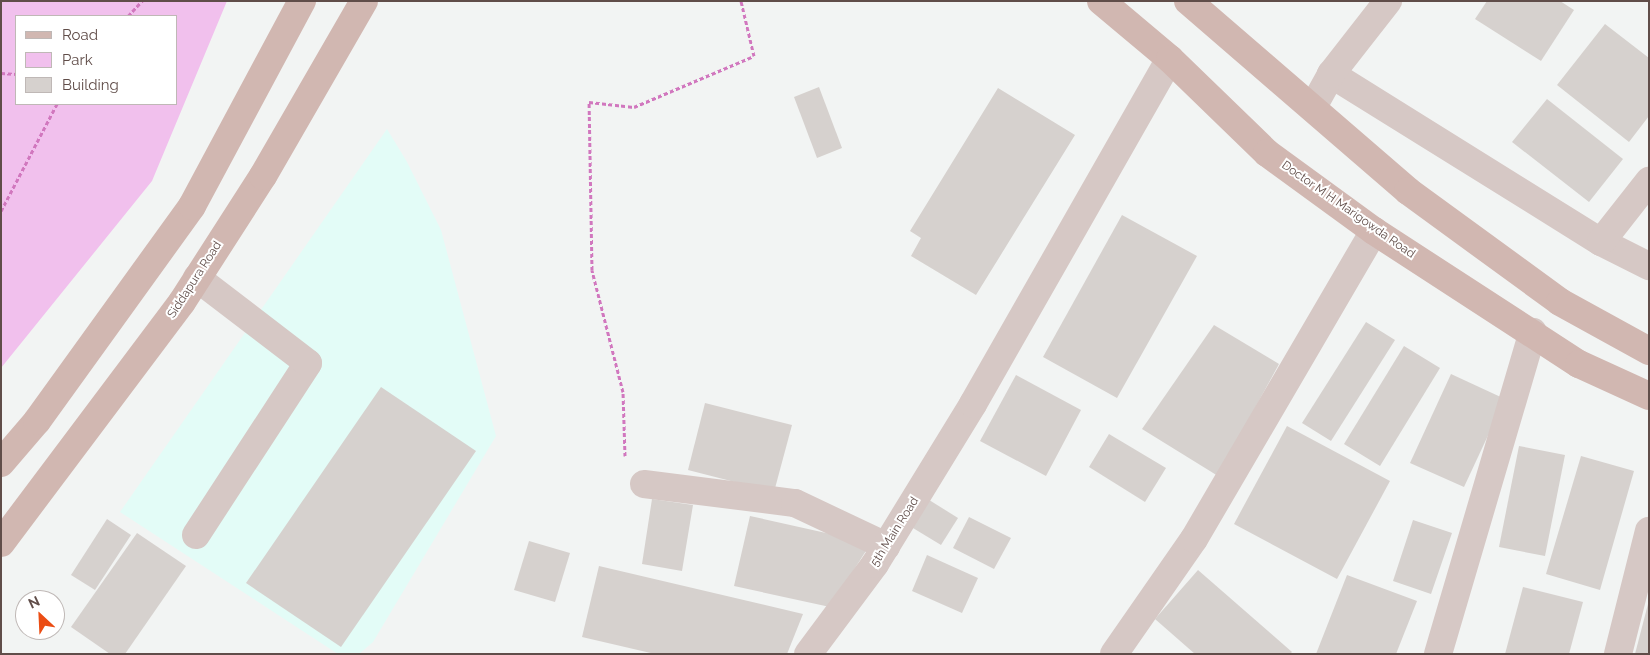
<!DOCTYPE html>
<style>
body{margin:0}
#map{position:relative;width:1650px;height:655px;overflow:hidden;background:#f2f4f3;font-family:Raleway,sans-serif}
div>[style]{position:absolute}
.medical>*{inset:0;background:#e3fcf7}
.green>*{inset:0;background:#f1c0ed}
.building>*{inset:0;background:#d6d1ce}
.path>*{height:3px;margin-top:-1.5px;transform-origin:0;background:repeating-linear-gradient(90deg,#d177be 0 4px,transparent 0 6.5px)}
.minor>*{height:28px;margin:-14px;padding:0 14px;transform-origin:14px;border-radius:14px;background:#d6c8c5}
.major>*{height:28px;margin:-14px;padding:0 14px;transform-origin:14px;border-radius:14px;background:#d1b7b1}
span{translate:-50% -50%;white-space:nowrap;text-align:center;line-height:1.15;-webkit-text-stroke:4px #fff;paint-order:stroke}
.street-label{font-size:12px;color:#604d49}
.frame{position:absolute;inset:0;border:2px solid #604d49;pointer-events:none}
.legend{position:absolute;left:15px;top:15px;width:162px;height:90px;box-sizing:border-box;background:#fff;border:1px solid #bfb8b6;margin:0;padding:6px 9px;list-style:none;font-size:15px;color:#604d49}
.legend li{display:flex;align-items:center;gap:10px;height:25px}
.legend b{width:25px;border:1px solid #bfb8b6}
.north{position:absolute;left:15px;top:590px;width:50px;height:50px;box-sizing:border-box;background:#fff;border:1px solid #bfb8b6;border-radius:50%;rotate:335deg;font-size:14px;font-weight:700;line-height:20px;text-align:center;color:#604d49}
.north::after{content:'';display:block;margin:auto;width:18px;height:22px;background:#eb4d14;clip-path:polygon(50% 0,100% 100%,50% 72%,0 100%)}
</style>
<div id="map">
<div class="medical">
<div style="clip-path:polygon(387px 129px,407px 162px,441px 230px,496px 436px,373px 642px,359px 654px,338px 654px,120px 512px)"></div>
</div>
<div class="green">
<div style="clip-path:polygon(evenodd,1px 1px,227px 1px,152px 181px,1px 368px,1px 1px,176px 16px,176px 104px,16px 104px,16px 16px,176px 16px)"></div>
</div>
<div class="building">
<div style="clip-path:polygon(1487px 1px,1560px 1px,1574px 10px,1541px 61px,1475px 19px)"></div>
<div style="clip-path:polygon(1605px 24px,1649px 58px,1649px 116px,1629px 142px,1557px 85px)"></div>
<div style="clip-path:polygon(819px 87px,842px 148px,817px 158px,794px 97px)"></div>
<div style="clip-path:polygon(998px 88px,1075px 135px,976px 295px,911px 256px,921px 238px,910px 231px)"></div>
<div style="clip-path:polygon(1547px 99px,1623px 159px,1589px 202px,1512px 142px)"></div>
<div style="clip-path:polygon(1122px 215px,1197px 256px,1117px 398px,1043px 357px)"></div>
<div style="clip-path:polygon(1366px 322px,1395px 340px,1331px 441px,1302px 423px)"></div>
<div style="clip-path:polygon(1214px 325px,1279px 364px,1218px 476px,1142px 429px)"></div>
<div style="clip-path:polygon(1404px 346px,1440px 368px,1380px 466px,1344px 444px)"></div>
<div style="clip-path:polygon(1451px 374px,1505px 399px,1464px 487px,1410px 463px)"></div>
<div style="clip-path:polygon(1016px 375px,1081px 410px,1046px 476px,980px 441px)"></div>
<div style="clip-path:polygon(381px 387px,476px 451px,341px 647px,246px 583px)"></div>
<div style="clip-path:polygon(705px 403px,792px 425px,774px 492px,688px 470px)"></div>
<div style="clip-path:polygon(1287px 426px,1390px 481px,1337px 579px,1234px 524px)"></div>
<div style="clip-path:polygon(1109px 434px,1166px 468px,1145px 502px,1089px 467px)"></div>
<div style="clip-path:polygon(1519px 446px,1565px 455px,1545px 556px,1499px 547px)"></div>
<div style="clip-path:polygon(1581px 456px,1634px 471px,1600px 590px,1546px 574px)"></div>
<div style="clip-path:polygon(926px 498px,958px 518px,941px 545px,908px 525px)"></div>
<div style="clip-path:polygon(652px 499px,693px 505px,682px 571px,642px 564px)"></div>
<div style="clip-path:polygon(750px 516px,871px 543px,830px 607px,734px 586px)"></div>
<div style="clip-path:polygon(969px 517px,1011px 538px,994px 569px,953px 548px)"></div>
<div style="clip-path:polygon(107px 519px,131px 535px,95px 590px,71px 575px)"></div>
<div style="clip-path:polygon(1413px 520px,1452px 533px,1431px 594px,1393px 581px)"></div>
<div style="clip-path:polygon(137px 533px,186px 566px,125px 654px,110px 654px,71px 627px)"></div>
<div style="clip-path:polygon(529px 541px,570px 553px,555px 602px,514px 590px)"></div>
<div style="clip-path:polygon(927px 555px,978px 578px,962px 613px,912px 591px)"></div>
<div style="clip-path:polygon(599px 566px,803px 614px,787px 654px,655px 654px,582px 637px)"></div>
<div style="clip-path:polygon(1198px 570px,1292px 652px,1290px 654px,1195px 654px,1155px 619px)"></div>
<div style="clip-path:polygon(1347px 575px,1417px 601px,1396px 654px,1316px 654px)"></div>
<div style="clip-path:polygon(1523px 587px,1583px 602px,1569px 654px,1505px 654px)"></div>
<div style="clip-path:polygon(1648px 604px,1649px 654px,1635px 654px)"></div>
</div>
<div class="path">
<div style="left:128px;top:16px;width:21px;rotate:-47deg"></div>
<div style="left:1px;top:73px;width:15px;rotate:4deg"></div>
<div style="left:1px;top:211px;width:121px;rotate:-62.4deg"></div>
<div style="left:625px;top:456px;width:64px;rotate:-91.8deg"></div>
<div style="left:623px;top:392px;width:126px;rotate:-104.3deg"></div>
<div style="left:592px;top:270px;width:168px;rotate:-91deg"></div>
<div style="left:589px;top:102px;width:45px;rotate:6.3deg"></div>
<div style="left:634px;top:107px;width:130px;rotate:-23deg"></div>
<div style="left:754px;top:56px;width:57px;rotate:-103.3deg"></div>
</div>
<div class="minor">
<div style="left:1331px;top:74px;width:318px;rotate:31.9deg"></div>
<div style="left:1601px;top:242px;width:54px;rotate:26.6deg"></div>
<div style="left:1313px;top:107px;width:38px;rotate:-61deg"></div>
<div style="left:1331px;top:74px;width:93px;rotate:-52deg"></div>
<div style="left:1601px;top:242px;width:78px;rotate:-51.8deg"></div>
<div style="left:644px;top:484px;width:152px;rotate:7.2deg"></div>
<div style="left:795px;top:503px;width:101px;rotate:25.3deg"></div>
<div style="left:196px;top:535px;width:205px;rotate:-56.9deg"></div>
<div style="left:308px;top:363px;width:140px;rotate:-142.6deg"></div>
<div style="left:808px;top:654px;width:112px;rotate:-53.3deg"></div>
<div style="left:875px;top:564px;width:188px;rotate:-58.5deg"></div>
<div style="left:973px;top:404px;width:397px;rotate:-60.3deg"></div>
<div style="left:1114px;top:654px;width:140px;rotate:-55.2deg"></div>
<div style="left:1194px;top:539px;width:357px;rotate:-59.7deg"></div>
<div style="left:1438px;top:654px;width:336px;rotate:-73.6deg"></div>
<div style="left:1618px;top:654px;width:127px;rotate:-75.9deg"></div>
</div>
<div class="major">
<div style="left:1101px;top:1px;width:90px;rotate:40deg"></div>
<div style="left:1170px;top:59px;width:135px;rotate:44.1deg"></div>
<div style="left:1267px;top:153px;width:132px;rotate:36.1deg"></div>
<div style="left:1374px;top:231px;width:244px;rotate:33deg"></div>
<div style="left:1579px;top:364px;width:77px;rotate:24.6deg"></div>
<div style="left:1188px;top:1px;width:291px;rotate:40.8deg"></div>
<div style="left:1408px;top:191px;width:188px;rotate:36.1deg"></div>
<div style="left:1560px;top:302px;width:102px;rotate:28.8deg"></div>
<div style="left:1px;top:463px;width:55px;rotate:-49.4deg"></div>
<div style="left:37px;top:421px;width:265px;rotate:-54.2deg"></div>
<div style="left:192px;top:206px;width:233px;rotate:-61.8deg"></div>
<div style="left:1px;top:543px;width:301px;rotate:-53.1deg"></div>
<div style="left:182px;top:302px;width:150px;rotate:-57.3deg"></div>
<div style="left:263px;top:176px;width:202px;rotate:-60deg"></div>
</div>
<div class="street-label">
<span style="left:1348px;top:210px;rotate:35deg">Doctor M H Marigowda Road</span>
<span style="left:195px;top:280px;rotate:-57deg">Siddapura Road</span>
<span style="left:895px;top:532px;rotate:-58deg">5th Main Road</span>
</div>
<div class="frame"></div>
<ul class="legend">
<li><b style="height:6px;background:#d1b7b1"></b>Road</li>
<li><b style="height:14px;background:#f1c0ed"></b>Park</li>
<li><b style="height:14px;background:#d6d1ce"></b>Building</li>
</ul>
<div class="north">N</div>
</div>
